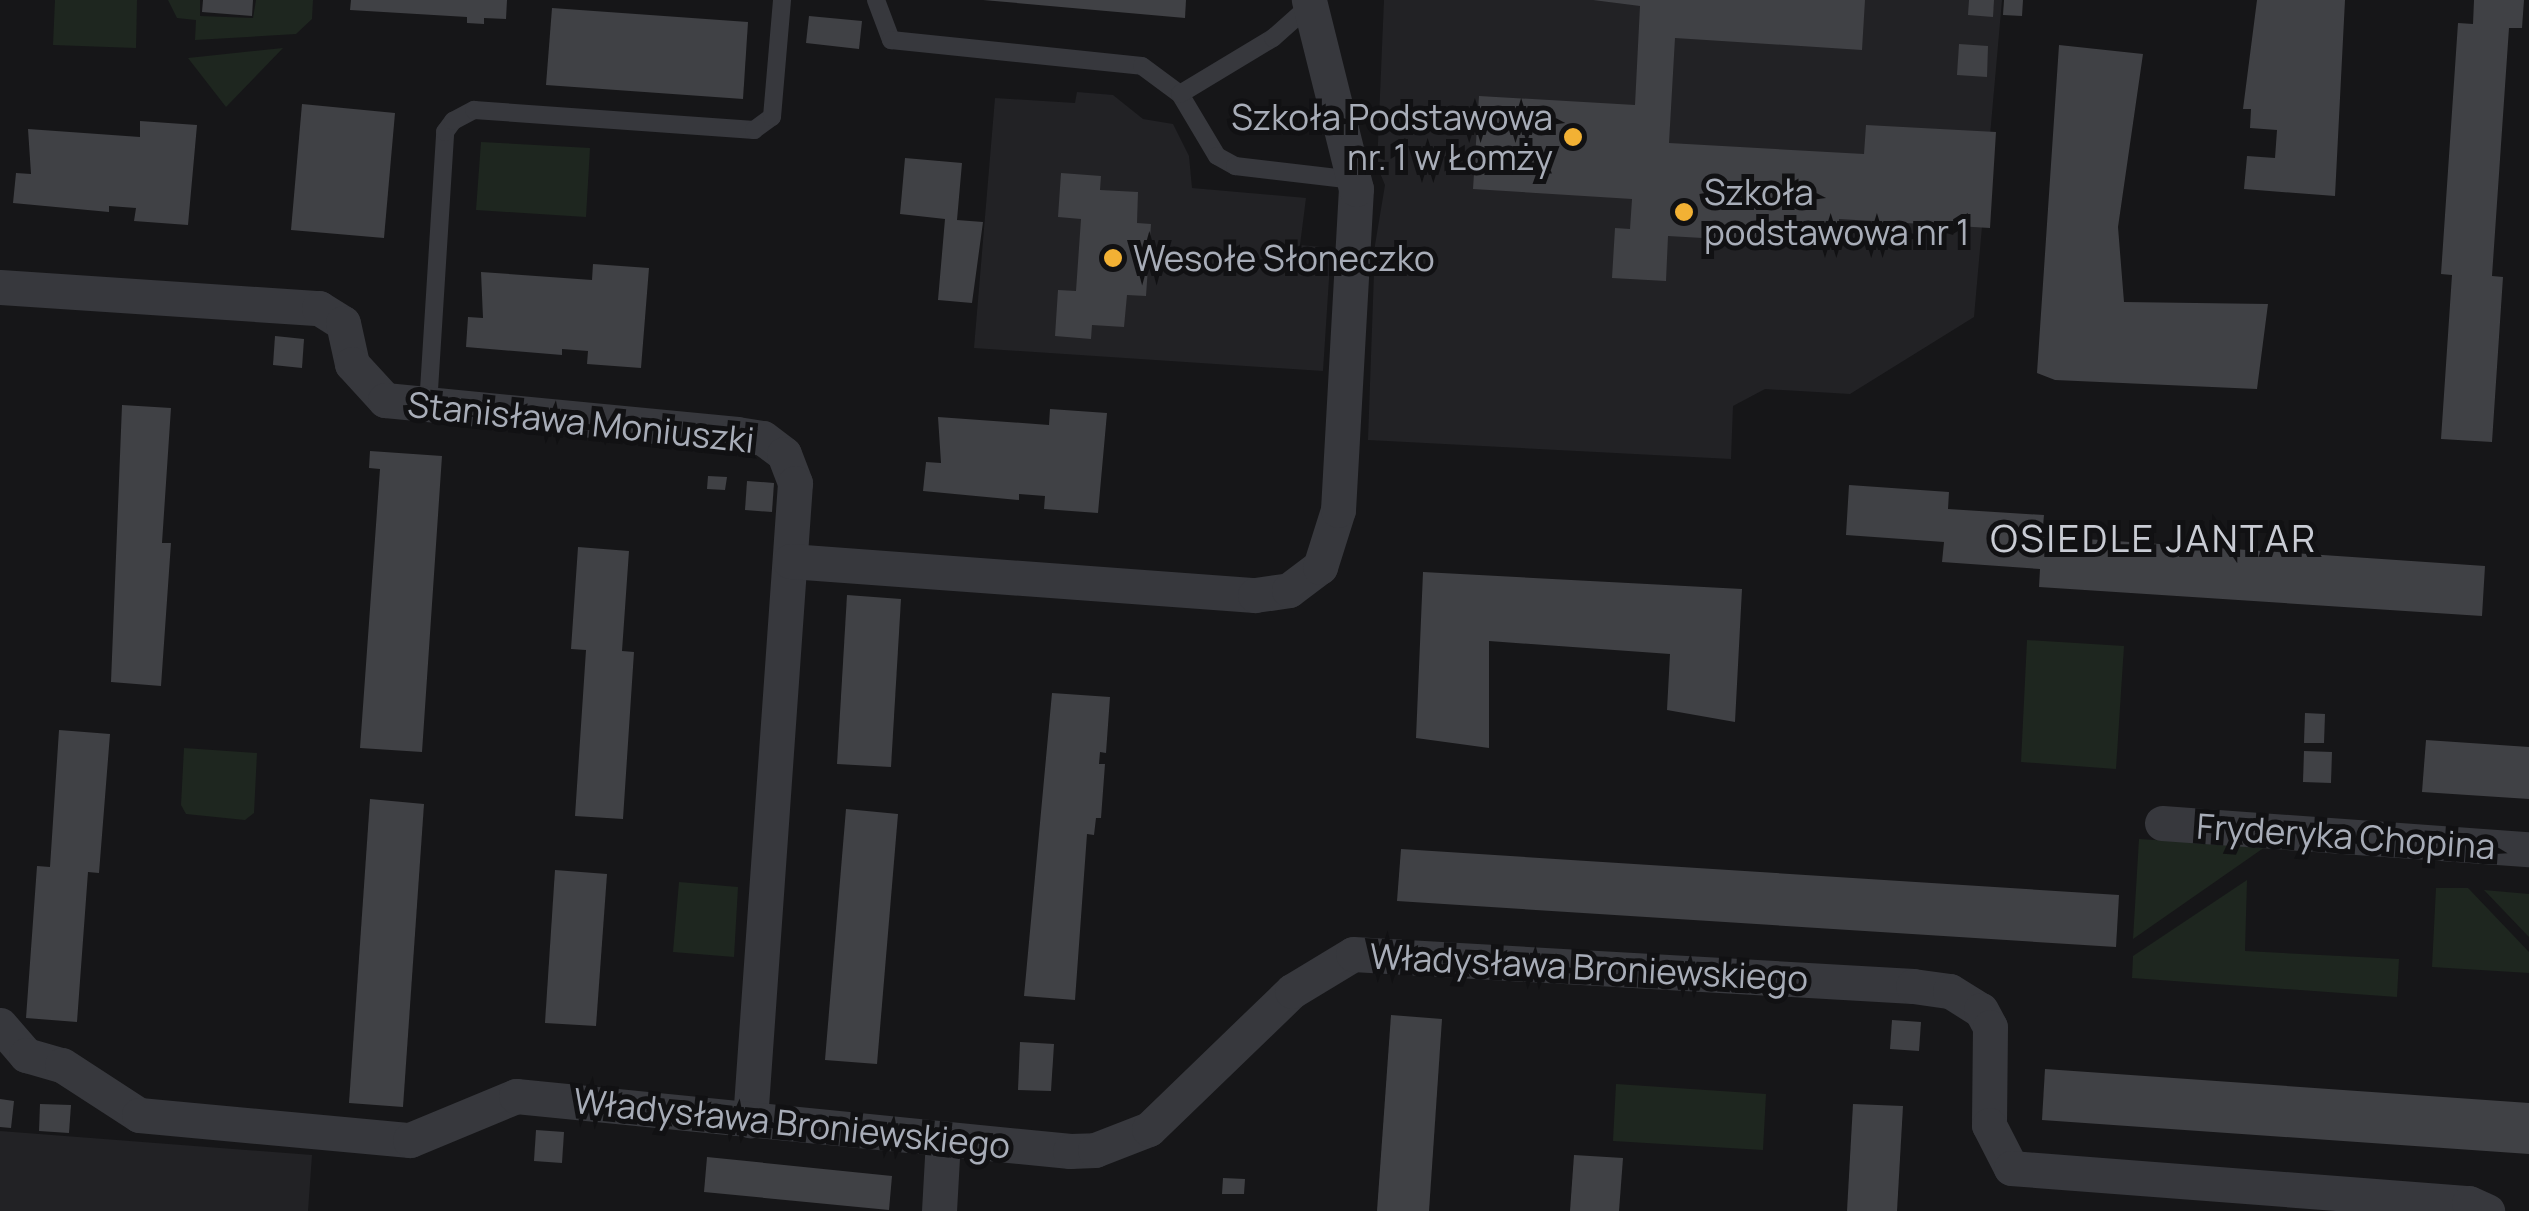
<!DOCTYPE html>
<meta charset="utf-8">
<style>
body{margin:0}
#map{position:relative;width:2529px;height:1211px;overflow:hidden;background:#161618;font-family:Manrope,sans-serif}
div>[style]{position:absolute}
.built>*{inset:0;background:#222225}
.green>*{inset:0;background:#1e261f}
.building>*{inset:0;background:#404145}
.service>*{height:18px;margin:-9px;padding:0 9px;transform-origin:9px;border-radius:9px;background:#37383d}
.minor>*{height:35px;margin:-17.5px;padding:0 17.5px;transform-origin:17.5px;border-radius:17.5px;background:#37383d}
.dots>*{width:28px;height:28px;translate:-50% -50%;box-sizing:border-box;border:5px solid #111113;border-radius:50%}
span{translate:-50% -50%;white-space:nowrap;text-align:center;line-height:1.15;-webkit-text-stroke:10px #111113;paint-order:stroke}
.poi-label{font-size:35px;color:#a8adb8}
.right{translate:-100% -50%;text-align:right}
.left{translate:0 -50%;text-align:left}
.street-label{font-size:35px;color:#a8adb8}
.neighbourhood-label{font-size:38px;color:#c9ccd4;letter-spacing:2.5px}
</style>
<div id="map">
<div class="built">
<div style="clip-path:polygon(1384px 0,2002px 0,1974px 317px,1850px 394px,1765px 389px,1733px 406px,1731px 459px,1368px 440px,1375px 245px,1385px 185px,1377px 166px)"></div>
<div style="clip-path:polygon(1077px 92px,1113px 95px,1143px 119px,1173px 124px,1189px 156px,1192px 188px,1306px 198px,1300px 245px,1331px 248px,1323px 371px,974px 348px,995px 98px,1075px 103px)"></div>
<div style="clip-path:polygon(0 1131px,312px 1155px,308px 1211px,0 1211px)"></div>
</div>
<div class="green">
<div style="clip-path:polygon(55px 0,137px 0,136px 48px,53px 45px)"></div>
<div style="clip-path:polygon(168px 0,200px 0,200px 16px,253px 18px,256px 0,313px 0,312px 19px,296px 34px,195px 40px,196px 20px,177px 18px)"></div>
<div style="clip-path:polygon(283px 48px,226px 107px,188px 58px)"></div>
<div style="clip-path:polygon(481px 142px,590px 148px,586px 217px,476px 210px)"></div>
<div style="clip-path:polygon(2027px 640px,2124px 646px,2116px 769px,2021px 762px)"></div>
<div style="clip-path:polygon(184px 748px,257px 753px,254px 813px,245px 820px,186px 814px,181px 805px)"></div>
<div style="clip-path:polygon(2139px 839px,2265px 847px,2133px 939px)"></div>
<div style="clip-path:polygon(2247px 880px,2245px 951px,2399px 959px,2397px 997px,2132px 978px,2133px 956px)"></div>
<div style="clip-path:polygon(679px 882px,738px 887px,734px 957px,673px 952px)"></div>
<div style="clip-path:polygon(2436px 888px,2468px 888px,2529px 952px,2529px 973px,2432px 967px)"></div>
<div style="clip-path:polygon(2484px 890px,2529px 894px,2529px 937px)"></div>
<div style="clip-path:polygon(1616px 1084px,1766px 1094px,1763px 1150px,1613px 1141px)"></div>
</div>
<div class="building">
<div style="clip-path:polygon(203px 0,253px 0,252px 16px,202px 12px)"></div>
<div style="clip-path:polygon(351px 0,507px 0,506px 19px,484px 18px,484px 24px,467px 23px,467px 17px,350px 10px)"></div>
<div style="clip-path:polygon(983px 0,1186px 0,1185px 18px)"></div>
<div style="clip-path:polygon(1593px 0,1865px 0,1862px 50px,1675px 38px,1669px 143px,1864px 154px,1866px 125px,1996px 132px,1990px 228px,1839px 219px,1838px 246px,1668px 236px,1666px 281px,1612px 278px,1615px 228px,1630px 229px,1632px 199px,1473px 189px,1479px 96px,1635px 105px,1640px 6px)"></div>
<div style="clip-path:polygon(1969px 0,1994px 0,1993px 17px,1968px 15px)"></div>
<div style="clip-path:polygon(2004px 0,2023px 0,2022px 16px,2003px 15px)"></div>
<div style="clip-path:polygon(2257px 0,2345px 0,2335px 196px,2244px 189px,2247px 156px,2275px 158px,2277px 130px,2250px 128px,2251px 109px,2243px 109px)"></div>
<div style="clip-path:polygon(2474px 0,2524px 0,2522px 28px,2509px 28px,2492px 276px,2503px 277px,2492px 442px,2441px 439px,2452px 275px,2441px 274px,2458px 23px,2473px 24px)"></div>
<div style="clip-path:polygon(552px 8px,748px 22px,743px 99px,546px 85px)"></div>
<div style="clip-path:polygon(809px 16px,862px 21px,859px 49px,806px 43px)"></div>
<div style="clip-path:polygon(1959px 44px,1988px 46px,1987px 77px,1957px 75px)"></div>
<div style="clip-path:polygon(2059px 45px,2143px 54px,2118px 227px,2124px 302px,2268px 304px,2257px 389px,2055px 380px,2037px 373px)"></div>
<div style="clip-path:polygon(302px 104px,395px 113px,384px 238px,291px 230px)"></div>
<div style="clip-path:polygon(140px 121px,197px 125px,188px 225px,134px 221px,136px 208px,109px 206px,109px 212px,13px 203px,16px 173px,31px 174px,28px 129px,140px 137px)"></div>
<div style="clip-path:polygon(905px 158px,962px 163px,957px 220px,983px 222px,972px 303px,938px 300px,945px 219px,900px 214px)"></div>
<div style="clip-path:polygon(1061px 173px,1101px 176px,1100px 190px,1138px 192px,1137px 223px,1151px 224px,1146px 296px,1127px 295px,1124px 327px,1092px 325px,1091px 339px,1055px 336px,1058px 290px,1076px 291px,1081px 219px,1058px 217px)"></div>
<div style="clip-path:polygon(593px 264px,649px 268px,641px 368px,587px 364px,588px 351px,562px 349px,562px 355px,466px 347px,468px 317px,483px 318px,481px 272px,592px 280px)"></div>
<div style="clip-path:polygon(275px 336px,304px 339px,302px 368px,273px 365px)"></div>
<div style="clip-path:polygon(122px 405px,171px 408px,162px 543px,171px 543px,161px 686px,111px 682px)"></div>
<div style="clip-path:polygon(1050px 409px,1107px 413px,1098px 513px,1044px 509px,1045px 496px,1019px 494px,1019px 500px,923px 491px,926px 462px,941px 463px,938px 417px,1049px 425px)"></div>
<div style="clip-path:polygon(370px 451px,442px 456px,422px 752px,360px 748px,380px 469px,369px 468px)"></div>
<div style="clip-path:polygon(708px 476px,727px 477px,725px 490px,707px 489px)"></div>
<div style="clip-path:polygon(747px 481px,774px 483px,772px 512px,745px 510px)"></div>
<div style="clip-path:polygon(1849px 485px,1949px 492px,1948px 509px,2044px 515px,2042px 536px,2485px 566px,2482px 616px,2039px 587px,2040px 569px,1942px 562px,1944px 542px,1846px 535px)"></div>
<div style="clip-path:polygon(578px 547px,629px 551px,622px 651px,634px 652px,623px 819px,575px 816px,586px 650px,571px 649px)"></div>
<div style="clip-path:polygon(1423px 572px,1742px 589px,1735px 722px,1667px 710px,1670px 654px,1489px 641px,1489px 748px,1416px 738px)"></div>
<div style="clip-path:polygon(847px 595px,901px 599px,891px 767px,837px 764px)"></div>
<div style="clip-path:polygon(1052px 693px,1110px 697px,1106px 753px,1100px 752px,1099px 764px,1105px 764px,1101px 818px,1096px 818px,1094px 835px,1087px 834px,1075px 1000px,1024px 996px)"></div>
<div style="clip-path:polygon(2305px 713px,2325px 714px,2324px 743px,2304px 743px)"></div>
<div style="clip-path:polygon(59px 730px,110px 734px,99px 873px,88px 872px,77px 1022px,26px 1018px,37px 866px,50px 867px)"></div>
<div style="clip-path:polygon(2426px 740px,2529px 747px,2529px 799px,2422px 792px)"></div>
<div style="clip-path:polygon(2304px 751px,2332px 752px,2331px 783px,2303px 782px)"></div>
<div style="clip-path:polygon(370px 799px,424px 804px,403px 1107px,349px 1103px)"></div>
<div style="clip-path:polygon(846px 809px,898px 814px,877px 1064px,825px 1060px)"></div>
<div style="clip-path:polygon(1401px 849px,2119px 895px,2116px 947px,1397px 901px)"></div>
<div style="clip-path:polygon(555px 870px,607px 874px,596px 1026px,545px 1023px)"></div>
<div style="clip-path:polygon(1391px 1015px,1442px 1019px,1429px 1211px,1377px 1211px)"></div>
<div style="clip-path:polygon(1892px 1020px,1921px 1022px,1919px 1051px,1890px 1049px)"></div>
<div style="clip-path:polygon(1020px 1042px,1054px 1044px,1051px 1091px,1018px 1090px)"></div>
<div style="clip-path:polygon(2045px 1069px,2529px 1103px,2529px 1154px,2042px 1120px)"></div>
<div style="clip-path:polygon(0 1099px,14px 1101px,11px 1128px,0 1127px)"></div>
<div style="clip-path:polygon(40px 1104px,71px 1105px,69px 1133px,39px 1131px)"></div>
<div style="clip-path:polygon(1853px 1104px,1903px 1106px,1897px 1211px,1847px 1211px)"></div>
<div style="clip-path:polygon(536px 1130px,564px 1132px,562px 1163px,534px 1161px)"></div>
<div style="clip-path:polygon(1574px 1155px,1623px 1158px,1619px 1211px,1570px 1211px)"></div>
<div style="clip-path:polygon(707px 1157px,892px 1176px,889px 1210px,704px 1192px)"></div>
<div style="clip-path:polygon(1223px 1178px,1245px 1179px,1244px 1194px,1222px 1194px)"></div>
</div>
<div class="service">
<div style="left:876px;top:0;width:43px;rotate:69.4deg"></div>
<div style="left:891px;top:40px;width:252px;rotate:5.9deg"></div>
<div style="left:1142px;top:66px;width:47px;rotate:36.4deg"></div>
<div style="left:1180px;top:94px;width:72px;rotate:59.2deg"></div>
<div style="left:1217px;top:156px;width:21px;rotate:29deg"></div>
<div style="left:1235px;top:166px;width:120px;rotate:6.7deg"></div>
<div style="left:1180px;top:94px;width:109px;rotate:-31.1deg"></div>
<div style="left:1273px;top:38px;width:48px;rotate:-41.6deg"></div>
<div style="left:428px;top:406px;width:275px;rotate:-86.4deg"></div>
<div style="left:445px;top:132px;width:14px;rotate:-54deg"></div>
<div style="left:453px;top:121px;width:24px;rotate:-28deg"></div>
<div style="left:474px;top:110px;width:281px;rotate:4.1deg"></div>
<div style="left:754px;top:130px;width:22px;rotate:-36deg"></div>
<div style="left:772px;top:117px;width:117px;rotate:-85.1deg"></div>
</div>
<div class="minor">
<div style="left:0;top:287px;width:320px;rotate:3.8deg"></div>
<div style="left:319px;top:308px;width:28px;rotate:32deg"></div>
<div style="left:343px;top:323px;width:42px;rotate:77.6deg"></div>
<div style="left:352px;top:364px;width:49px;rotate:47.5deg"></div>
<div style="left:385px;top:400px;width:354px;rotate:5.5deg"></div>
<div style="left:737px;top:434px;width:26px;rotate:9deg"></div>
<div style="left:763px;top:438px;width:26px;rotate:37deg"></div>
<div style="left:784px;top:454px;width:31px;rotate:69deg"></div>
<div style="left:795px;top:483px;width:639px;rotate:94.04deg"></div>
<div style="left:790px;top:561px;width:466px;rotate:4.2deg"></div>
<div style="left:1255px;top:595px;width:34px;rotate:-8deg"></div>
<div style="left:1289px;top:590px;width:39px;rotate:-37deg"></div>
<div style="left:1320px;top:567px;width:60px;rotate:-72.5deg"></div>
<div style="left:1338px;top:510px;width:322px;rotate:-86.8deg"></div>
<div style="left:1356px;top:189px;width:195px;rotate:-104deg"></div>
<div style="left:2162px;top:823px;width:368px;rotate:4.1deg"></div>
<div style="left:0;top:1025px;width:40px;rotate:49deg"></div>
<div style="left:26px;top:1055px;width:37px;rotate:16deg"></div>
<div style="left:62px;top:1065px;width:92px;rotate:33deg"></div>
<div style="left:139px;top:1115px;width:272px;rotate:5.3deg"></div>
<div style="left:410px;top:1140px;width:115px;rotate:-22.5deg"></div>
<div style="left:516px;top:1096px;width:557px;rotate:5.67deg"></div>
<div style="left:1070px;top:1151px;width:25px;rotate:-2deg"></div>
<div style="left:1095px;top:1150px;width:58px;rotate:-21.3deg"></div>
<div style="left:1149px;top:1129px;width:199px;rotate:-44deg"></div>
<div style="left:1292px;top:991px;width:71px;rotate:-31.2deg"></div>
<div style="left:1353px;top:954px;width:561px;rotate:3.27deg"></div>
<div style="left:1913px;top:986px;width:37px;rotate:8deg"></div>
<div style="left:1950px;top:991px;width:36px;rotate:32deg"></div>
<div style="left:1981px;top:1010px;width:19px;rotate:62deg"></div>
<div style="left:1990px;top:1027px;width:98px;rotate:90.6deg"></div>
<div style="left:1989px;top:1125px;width:48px;rotate:62.9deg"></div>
<div style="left:2011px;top:1168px;width:459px;rotate:4.4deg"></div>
<div style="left:2469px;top:1203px;width:20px;rotate:24deg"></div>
<div style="left:939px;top:1211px;width:71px;rotate:-86.8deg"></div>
</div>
<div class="dots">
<div style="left:1573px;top:137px;background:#f2b134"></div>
<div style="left:1684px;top:212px;background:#f2b134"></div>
<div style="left:1113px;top:258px;background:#f2b134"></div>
</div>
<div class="poi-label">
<span class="right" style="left:1553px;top:137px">Szkoła Podstawowa<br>nr. 1 w Łomży</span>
<span class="left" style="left:1704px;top:212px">Szkoła<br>podstawowa nr 1</span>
<span class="left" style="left:1133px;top:258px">Wesołe Słoneczko</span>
</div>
<div class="street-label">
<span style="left:581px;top:422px;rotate:6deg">Stanisława Moniuszki</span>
<span style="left:2346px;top:836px;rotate:4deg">Fryderyka Chopina</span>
<span style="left:1589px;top:967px;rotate:3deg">Władysława Broniewskiego</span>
<span style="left:792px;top:1123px;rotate:6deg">Władysława Broniewskiego</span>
</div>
<div class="neighbourhood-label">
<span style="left:2154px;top:538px">OSIEDLE JANTAR</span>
</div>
</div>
